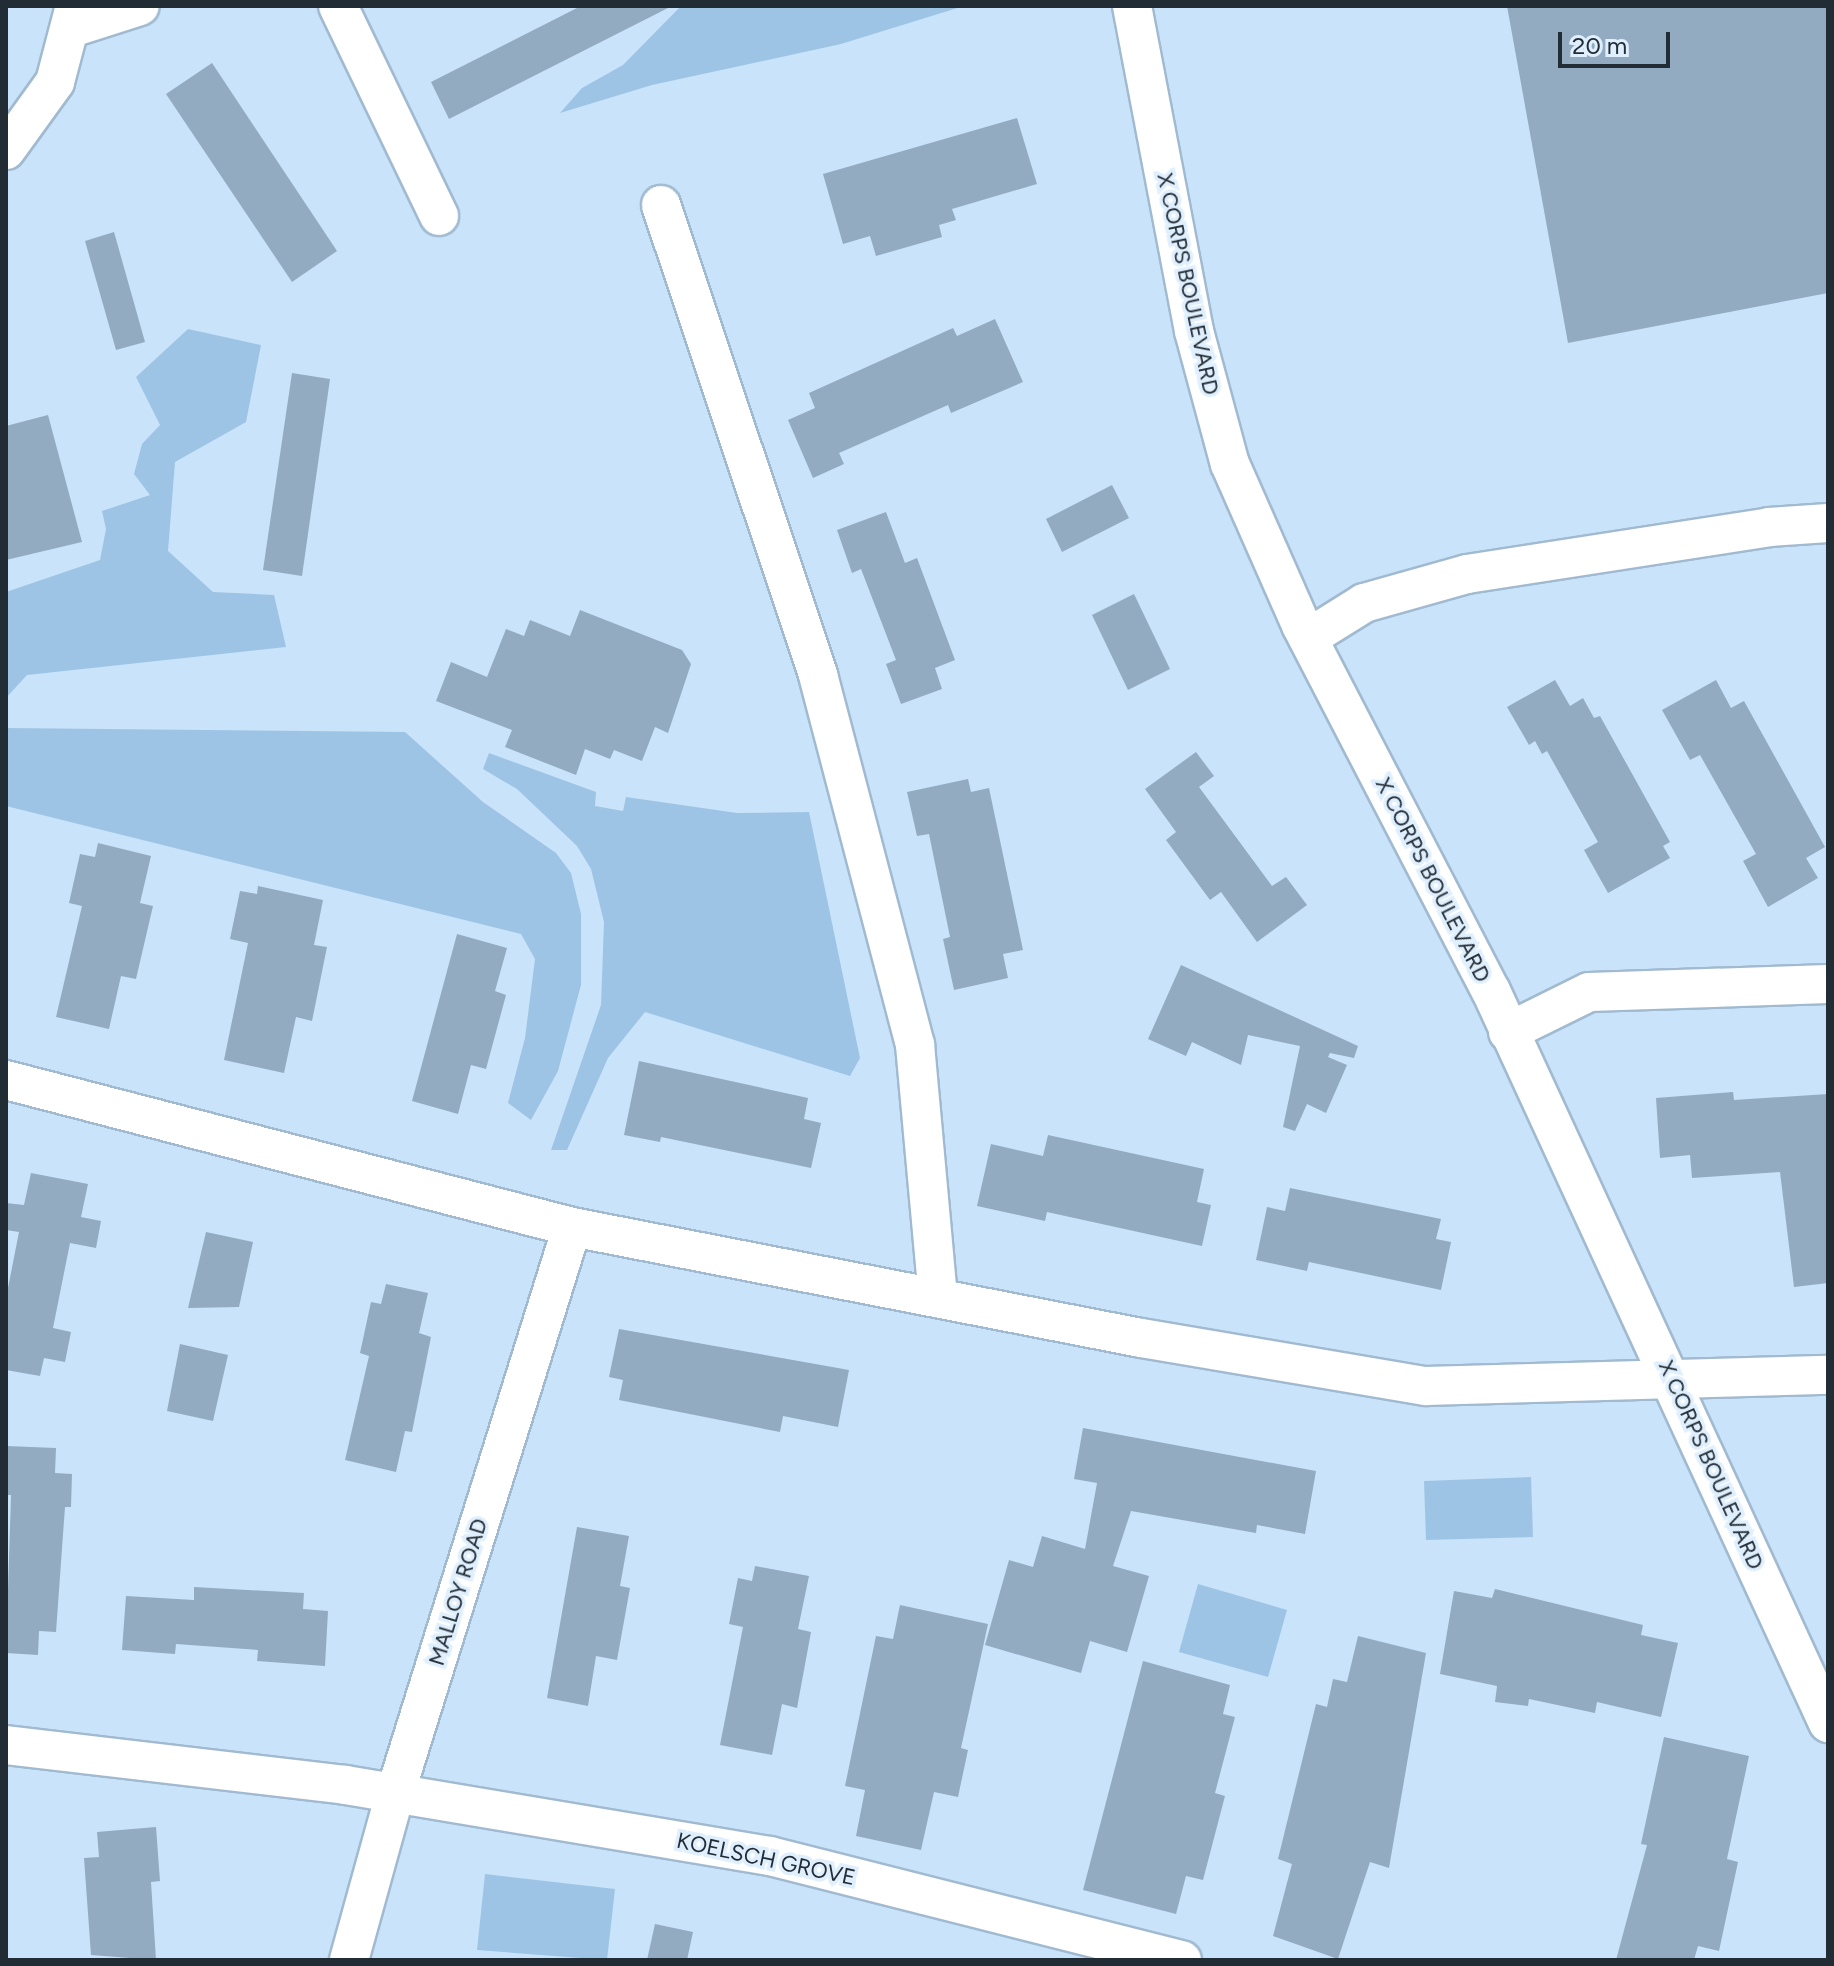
<!DOCTYPE html>
<style>
body{margin:0}
#map{position:relative;width:1834px;height:1966px;overflow:hidden;background:#c9e3fa;font-family:Figtree,sans-serif}
div>[style]{position:absolute}
.green>*{inset:0;background:#9ec4e5}
.building>*{inset:0;background:#93abc1}
.roads{filter:drop-shadow(2px 0 #a1bad0) drop-shadow(-2px 0 #a1bad0) drop-shadow(0 2px #a1bad0) drop-shadow(0 -2px #a1bad0)}
.minor>*{height:38px;margin:-19px;padding:0 19px;transform-origin:19px;border-radius:19px;background:#fff}
span{translate:-50% -50%;white-space:nowrap;text-align:center;line-height:1.15;-webkit-text-stroke:7px #dfeffd;paint-order:stroke}
.street-label{font-size:22px;color:#222c34}
.frame{position:absolute;inset:0;border:8px solid #222c34;pointer-events:none}
.scale{position:absolute;left:1558px;top:32px;width:112px;height:36px;box-sizing:border-box;border:4px solid #222c34;border-top:0;padding-left:10px;font-size:24px;line-height:28px;white-space:nowrap;color:#222c34;-webkit-text-stroke:6px #dfeffd;paint-order:stroke}
</style>
<div id="map">
<div class="green">
<div style="clip-path:polygon(681px 6px,964px 6px,841px 44px,652px 85px,560px 113px,582px 88px,623px 65px)"></div>
<div style="clip-path:polygon(188px 329px,261px 345px,246px 422px,175px 462px,168px 551px,213px 592px,274px 595px,286px 647px,27px 675px,6px 698px,6px 592px,100px 560px,106px 529px,102px 511px,150px 495px,134px 474px,142px 444px,160px 425px,136px 377px)"></div>
<div style="clip-path:polygon(6px 728px,405px 732px,483px 802px,556px 853px,571px 873px,581px 914px,581px 985px,558px 1071px,531px 1120px,508px 1103px,525px 1038px,535px 959px,521px 934px,6px 806px)"></div>
<div style="clip-path:polygon(489px 753px,596px 792px,595px 806px,623px 811px,626px 797px,737px 813px,809px 812px,860px 1058px,850px 1076px,645px 1012px,608px 1058px,567px 1150px,551px 1150px,601px 1005px,604px 922px,591px 869px,577px 846px,517px 789px,483px 769px)"></div>
<div style="clip-path:polygon(1531px 1477px,1533px 1537px,1426px 1540px,1424px 1481px)"></div>
<div style="clip-path:polygon(1198px 1584px,1287px 1610px,1268px 1677px,1179px 1652px)"></div>
<div style="clip-path:polygon(485px 1874px,615px 1889px,607px 1960px,477px 1950px)"></div>
</div>
<div class="building">
<div style="clip-path:polygon(581px 6px,672px 6px,449px 119px,431px 82px)"></div>
<div style="clip-path:polygon(1507px 6px,1828px 6px,1828px 293px,1568px 343px)"></div>
<div style="clip-path:polygon(212px 63px,337px 251px,292px 282px,166px 94px)"></div>
<div style="clip-path:polygon(1017px 118px,1037px 184px,952px 209px,956px 220px,939px 225px,942px 237px,876px 256px,870px 236px,843px 244px,823px 174px)"></div>
<div style="clip-path:polygon(114px 232px,145px 342px,116px 350px,85px 241px)"></div>
<div style="clip-path:polygon(995px 319px,1023px 382px,951px 413px,948px 405px,839px 453px,844px 464px,813px 478px,788px 420px,815px 408px,809px 393px,953px 328px,957px 336px)"></div>
<div style="clip-path:polygon(292px 373px,330px 379px,302px 576px,263px 570px)"></div>
<div style="clip-path:polygon(48px 415px,82px 542px,6px 560px,6px 426px)"></div>
<div style="clip-path:polygon(1112px 485px,1129px 518px,1062px 552px,1046px 519px)"></div>
<div style="clip-path:polygon(886px 512px,905px 563px,917px 558px,955px 660px,935px 668px,942px 689px,901px 704px,886px 664px,896px 660px,861px 569px,852px 573px,837px 530px)"></div>
<div style="clip-path:polygon(1134px 594px,1170px 669px,1128px 690px,1092px 615px)"></div>
<div style="clip-path:polygon(580px 610px,682px 650px,691px 664px,668px 733px,655px 727px,642px 761px,614px 750px,610px 759px,585px 749px,576px 775px,505px 747px,512px 730px,436px 701px,451px 662px,487px 677px,506px 629px,524px 636px,530px 620px,570px 636px)"></div>
<div style="clip-path:polygon(1555px 680px,1570px 706px,1583px 698px,1594px 718px,1600px 716px,1670px 842px,1663px 846px,1670px 858px,1608px 893px,1584px 850px,1598px 842px,1547px 751px,1542px 754px,1535px 741px,1529px 745px,1507px 707px)"></div>
<div style="clip-path:polygon(1716px 680px,1731px 708px,1744px 701px,1825px 847px,1806px 858px,1818px 878px,1768px 907px,1743px 861px,1756px 854px,1700px 755px,1690px 760px,1662px 710px)"></div>
<div style="clip-path:polygon(1196px 752px,1214px 776px,1199px 787px,1272px 886px,1286px 877px,1307px 905px,1257px 942px,1221px 892px,1210px 900px,1166px 840px,1176px 832px,1145px 789px)"></div>
<div style="clip-path:polygon(968px 779px,971px 792px,989px 788px,1023px 950px,1003px 954px,1008px 978px,954px 990px,943px 939px,950px 937px,929px 834px,917px 836px,907px 792px)"></div>
<div style="clip-path:polygon(98px 843px,151px 856px,140px 903px,153px 906px,136px 979px,121px 976px,109px 1029px,56px 1017px,82px 906px,69px 903px,80px 854px,95px 857px)"></div>
<div style="clip-path:polygon(258px 886px,323px 900px,314px 945px,327px 947px,312px 1021px,296px 1017px,284px 1073px,224px 1060px,248px 943px,230px 939px,240px 891px,257px 894px)"></div>
<div style="clip-path:polygon(457px 934px,507px 948px,495px 991px,506px 995px,486px 1069px,471px 1065px,458px 1114px,412px 1101px)"></div>
<div style="clip-path:polygon(1181px 965px,1358px 1046px,1354px 1058px,1330px 1053px,1328px 1057px,1347px 1065px,1326px 1113px,1307px 1104px,1295px 1131px,1283px 1127px,1300px 1046px,1248px 1035px,1241px 1065px,1192px 1042px,1186px 1056px,1148px 1039px)"></div>
<div style="clip-path:polygon(639px 1061px,808px 1098px,804px 1119px,821px 1123px,811px 1168px,661px 1137px,660px 1142px,624px 1135px)"></div>
<div style="clip-path:polygon(1733px 1092px,1734px 1100px,1828px 1094px,1828px 1283px,1794px 1287px,1780px 1172px,1692px 1178px,1690px 1155px,1660px 1158px,1656px 1098px)"></div>
<div style="clip-path:polygon(1048px 1135px,1204px 1169px,1197px 1202px,1211px 1205px,1202px 1246px,1047px 1212px,1045px 1221px,977px 1206px,991px 1144px,1043px 1156px)"></div>
<div style="clip-path:polygon(31px 1173px,88px 1184px,81px 1217px,101px 1221px,96px 1248px,70px 1243px,53px 1328px,71px 1332px,65px 1362px,44px 1358px,40px 1376px,6px 1370px,6px 1298px,19px 1232px,6px 1230px,6px 1203px,24px 1205px)"></div>
<div style="clip-path:polygon(1290px 1188px,1441px 1219px,1436px 1239px,1451px 1242px,1441px 1290px,1309px 1262px,1307px 1271px,1256px 1260px,1267px 1207px,1285px 1211px)"></div>
<div style="clip-path:polygon(206px 1232px,253px 1242px,239px 1307px,188px 1308px)"></div>
<div style="clip-path:polygon(386px 1284px,428px 1293px,419px 1333px,431px 1337px,412px 1432px,405px 1431px,396px 1472px,345px 1460px,369px 1356px,360px 1353px,371px 1302px,381px 1304px)"></div>
<div style="clip-path:polygon(619px 1329px,849px 1370px,838px 1427px,783px 1416px,780px 1432px,619px 1400px,623px 1380px,609px 1377px)"></div>
<div style="clip-path:polygon(180px 1344px,228px 1355px,213px 1421px,167px 1411px)"></div>
<div style="clip-path:polygon(1083px 1428px,1316px 1471px,1305px 1534px,1257px 1525px,1256px 1533px,1131px 1511px,1113px 1566px,1149px 1576px,1127px 1652px,1090px 1641px,1081px 1673px,985px 1645px,1009px 1560px,1033px 1567px,1042px 1536px,1085px 1549px,1097px 1483px,1074px 1479px)"></div>
<div style="clip-path:polygon(6px 1446px,56px 1448px,55px 1473px,72px 1474px,71px 1507px,65px 1507px,56px 1632px,39px 1631px,38px 1655px,6px 1653px,11px 1495px,6px 1495px)"></div>
<div style="clip-path:polygon(577px 1527px,629px 1536px,620px 1586px,630px 1588px,617px 1660px,596px 1656px,588px 1706px,547px 1698px)"></div>
<div style="clip-path:polygon(755px 1566px,809px 1576px,798px 1629px,811px 1632px,797px 1708px,782px 1704px,772px 1755px,720px 1745px,743px 1627px,729px 1624px,738px 1578px,752px 1581px)"></div>
<div style="clip-path:polygon(194px 1587px,304px 1593px,303px 1609px,328px 1611px,325px 1666px,257px 1661px,258px 1650px,176px 1644px,175px 1654px,122px 1650px,126px 1596px,194px 1600px)"></div>
<div style="clip-path:polygon(1495px 1589px,1643px 1625px,1641px 1635px,1678px 1643px,1661px 1717px,1597px 1702px,1595px 1713px,1529px 1699px,1528px 1706px,1495px 1702px,1497px 1686px,1440px 1674px,1454px 1591px,1492px 1598px)"></div>
<div style="clip-path:polygon(900px 1605px,988px 1624px,961px 1748px,968px 1750px,958px 1797px,934px 1792px,921px 1850px,856px 1836px,865px 1790px,845px 1786px,876px 1636px,893px 1639px)"></div>
<div style="clip-path:polygon(1358px 1636px,1426px 1653px,1389px 1868px,1370px 1862px,1338px 1959px,1273px 1936px,1292px 1864px,1278px 1859px,1316px 1704px,1327px 1707px,1333px 1679px,1347px 1682px)"></div>
<div style="clip-path:polygon(1143px 1661px,1230px 1685px,1223px 1714px,1235px 1717px,1215px 1793px,1225px 1796px,1203px 1880px,1186px 1876px,1176px 1914px,1083px 1890px)"></div>
<div style="clip-path:polygon(1664px 1737px,1749px 1756px,1727px 1859px,1738px 1862px,1719px 1951px,1698px 1946px,1694px 1960px,1616px 1960px,1647px 1845px,1641px 1844px)"></div>
<div style="clip-path:polygon(156px 1827px,160px 1881px,151px 1882px,156px 1960px,91px 1955px,84px 1858px,99px 1857px,97px 1832px)"></div>
<div style="clip-path:polygon(655px 1924px,693px 1932px,687px 1960px,647px 1960px)"></div>
</div>
<div class="roads">
<div class="minor">
<div style="left:338px;top:6px;width:233px;rotate:64.3deg"></div>
<div style="left:1132px;top:6px;width:331px;rotate:79.2deg"></div>
<div style="left:1194px;top:331px;width:138px;rotate:74.9deg"></div>
<div style="left:1230px;top:464px;width:176px;rotate:66.2deg"></div>
<div style="left:1301px;top:625px;width:412px;rotate:62.6deg"></div>
<div style="left:1491px;top:991px;width:806px;rotate:65.28deg"></div>
<div style="left:71px;top:28px;width:72px;rotate:-17.7deg"></div>
<div style="left:6px;top:150px;width:84px;rotate:-54.2deg"></div>
<div style="left:55px;top:82px;width:79px;rotate:-75.3deg"></div>
<div style="left:661px;top:205px;width:496px;rotate:71.5deg"></div>
<div style="left:818px;top:675px;width:383px;rotate:75.3deg"></div>
<div style="left:915px;top:1045px;width:254px;rotate:84.8deg"></div>
<div style="left:1308px;top:638px;width:66px;rotate:-32deg"></div>
<div style="left:1364px;top:603px;width:107px;rotate:-15.7deg"></div>
<div style="left:1467px;top:574px;width:306px;rotate:-8.8deg"></div>
<div style="left:1769px;top:527px;width:59px;rotate:-3.9deg"></div>
<div style="left:1508px;top:1032px;width:90px;rotate:-26.3deg"></div>
<div style="left:1589px;top:992px;width:239px;rotate:-1.9deg"></div>
<div style="left:6px;top:1080px;width:585px;rotate:14.56deg"></div>
<div style="left:572px;top:1227px;width:580px;rotate:11.04deg"></div>
<div style="left:1141px;top:1338px;width:289px;rotate:9.6deg"></div>
<div style="left:1426px;top:1386px;width:402px;rotate:-1.6deg"></div>
<div style="left:6px;top:1745px;width:341px;rotate:6.7deg"></div>
<div style="left:345px;top:1785px;width:431px;rotate:9.5deg"></div>
<div style="left:770px;top:1856px;width:425px;rotate:14.2deg"></div>
<div style="left:349px;top:1960px;width:172px;rotate:-74.5deg"></div>
<div style="left:395px;top:1794px;width:594px;rotate:-72.66deg"></div>
</div>
</div>
<div class="street-label">
<span style="left:1188px;top:284px;rotate:78deg">X CORPS BOULEVARD</span>
<span style="left:1433px;top:880px;rotate:63deg">X CORPS BOULEVARD</span>
<span style="left:1711px;top:1465px;rotate:66deg">X CORPS BOULEVARD</span>
<span style="left:458px;top:1592px;rotate:-73deg">MALLOY ROAD</span>
<span style="left:766px;top:1859px;rotate:12deg">KOELSCH GROVE</span>
</div>
<div class="frame"></div>
<div class="scale">20 m</div>
</div>
